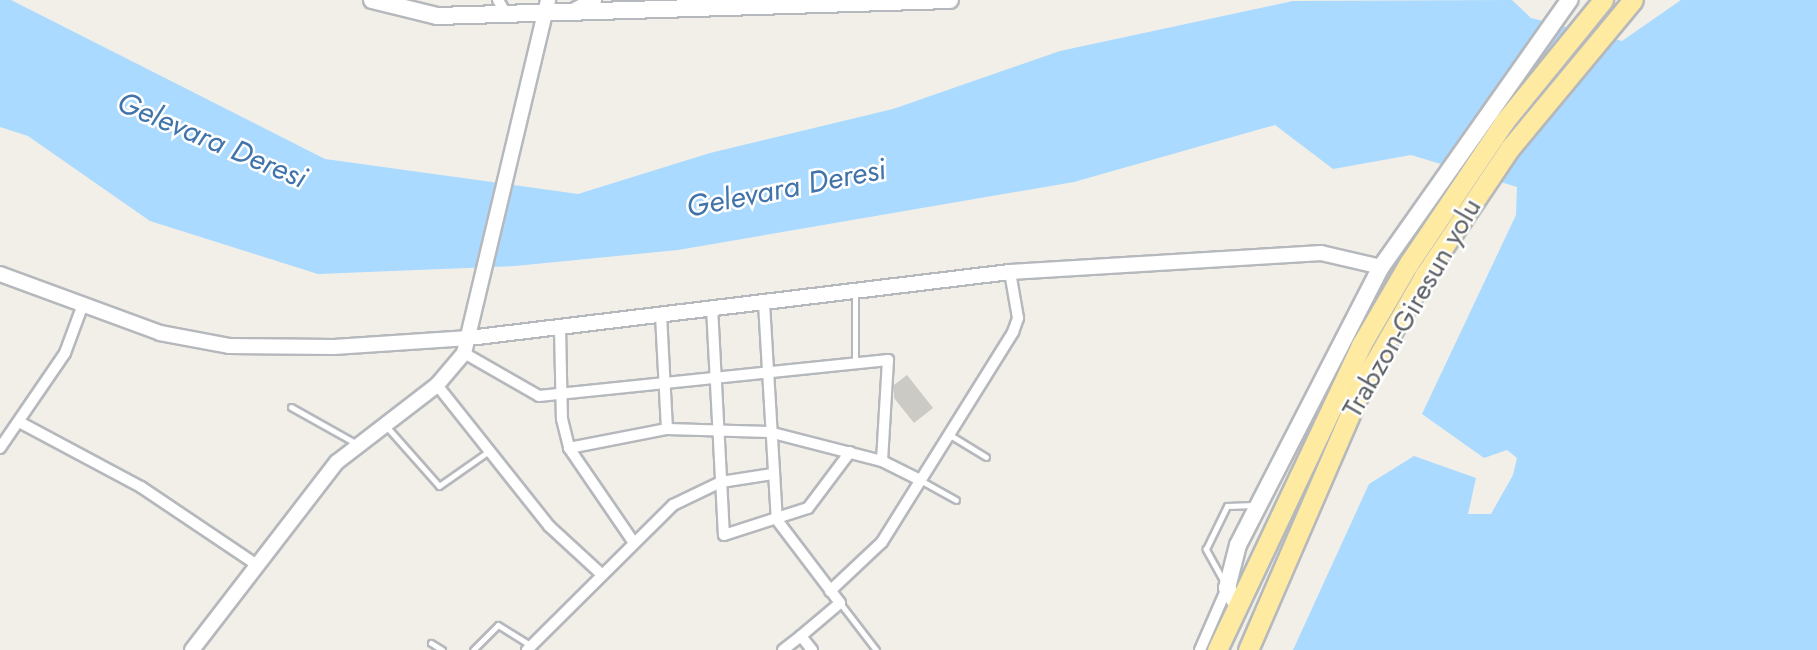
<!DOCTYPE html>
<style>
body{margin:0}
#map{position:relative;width:1817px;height:650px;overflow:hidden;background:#f1efe8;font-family:Jost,sans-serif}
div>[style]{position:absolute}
.water>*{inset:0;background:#aadaff}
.building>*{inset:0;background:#cccac5}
.roads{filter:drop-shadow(2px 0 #b5b8bc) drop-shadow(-2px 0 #b5b8bc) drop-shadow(0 2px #b5b8bc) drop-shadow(0 -2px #b5b8bc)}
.service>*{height:5px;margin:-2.5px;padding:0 2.5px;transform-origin:2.5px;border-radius:2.5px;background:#fff}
.minor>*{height:10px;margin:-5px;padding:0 5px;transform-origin:5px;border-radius:5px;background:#fff}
.tertiary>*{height:14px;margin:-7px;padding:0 7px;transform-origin:7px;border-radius:7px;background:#fff}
.secondary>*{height:16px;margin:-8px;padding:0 8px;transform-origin:8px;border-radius:8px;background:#fff}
.trunk>*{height:19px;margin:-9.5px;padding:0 9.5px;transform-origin:9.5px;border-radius:9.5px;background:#feeaa1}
span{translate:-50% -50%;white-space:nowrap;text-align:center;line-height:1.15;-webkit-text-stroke:5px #fff;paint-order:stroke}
.street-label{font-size:28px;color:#5f6368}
.water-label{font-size:30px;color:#4174aa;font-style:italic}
</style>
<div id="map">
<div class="water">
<div style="clip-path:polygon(0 0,11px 0,325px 159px,578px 194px,710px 153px,893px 109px,1060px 51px,1293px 1px,1512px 0,1531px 18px,1622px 41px,1681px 0,1817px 0,1817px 650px,1293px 650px,1369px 484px,1414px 456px,1476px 478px,1468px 514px,1491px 514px,1513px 475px,1517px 458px,1507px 450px,1484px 458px,1422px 414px,1516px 215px,1517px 187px,1411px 155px,1333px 169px,1275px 125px,1074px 182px,678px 250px,515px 266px,318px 274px,150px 221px,28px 136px,0 127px)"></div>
</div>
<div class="building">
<div style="clip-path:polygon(907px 375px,933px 408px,914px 423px,894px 398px,894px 385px)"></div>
</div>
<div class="roads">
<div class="service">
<div style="left:855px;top:363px;width:71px;rotate:-90deg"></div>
<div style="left:291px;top:407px;width:76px;rotate:29.3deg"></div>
<div style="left:386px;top:426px;width:80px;rotate:48.5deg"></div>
<div style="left:439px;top:486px;width:61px;rotate:-35deg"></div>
<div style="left:950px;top:435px;width:42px;rotate:31.4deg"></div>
<div style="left:920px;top:480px;width:41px;rotate:29.1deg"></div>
<div style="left:1224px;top:582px;width:38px;rotate:-119deg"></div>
<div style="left:1206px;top:549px;width:48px;rotate:-64deg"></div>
<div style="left:1227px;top:506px;width:27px;rotate:-2deg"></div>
<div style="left:840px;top:603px;width:59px;rotate:52.5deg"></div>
<div style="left:431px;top:643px;width:13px;rotate:32deg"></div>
<div style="left:473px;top:650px;width:35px;rotate:-45deg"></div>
<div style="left:498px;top:625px;width:38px;rotate:32deg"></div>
</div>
<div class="minor">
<div style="left:498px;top:0;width:14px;rotate:60deg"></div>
<div style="left:764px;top:303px;width:217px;rotate:86.6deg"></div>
<div style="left:777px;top:520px;width:104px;rotate:52.8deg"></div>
<div style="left:840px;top:603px;width:51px;rotate:139.8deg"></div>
<div style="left:712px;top:307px;width:228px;rotate:87deg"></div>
<div style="left:724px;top:535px;width:88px;rotate:-17.8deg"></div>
<div style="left:808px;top:508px;width:70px;rotate:-53.1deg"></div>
<div style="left:661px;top:315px;width:114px;rotate:87deg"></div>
<div style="left:560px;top:327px;width:92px;rotate:88.8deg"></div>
<div style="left:562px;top:419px;width:30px;rotate:76deg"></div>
<div style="left:569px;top:448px;width:112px;rotate:55.6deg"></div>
<div style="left:464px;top:353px;width:86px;rotate:29.8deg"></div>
<div style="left:539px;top:396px;width:351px;rotate:-5.9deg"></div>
<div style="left:888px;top:360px;width:101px;rotate:93.4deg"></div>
<div style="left:437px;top:385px;width:180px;rotate:51.5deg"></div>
<div style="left:549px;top:526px;width:68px;rotate:42.6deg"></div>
<div style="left:23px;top:424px;width:134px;rotate:28.1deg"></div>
<div style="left:141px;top:487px;width:140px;rotate:33.9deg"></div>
<div style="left:0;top:448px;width:115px;rotate:-55.6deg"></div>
<div style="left:65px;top:353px;width:49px;rotate:-69.7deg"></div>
<div style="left:569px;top:448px;width:100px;rotate:-11deg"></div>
<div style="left:667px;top:429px;width:102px;rotate:1.7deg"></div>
<div style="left:769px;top:432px;width:117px;rotate:14.4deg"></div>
<div style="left:882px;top:461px;width:42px;rotate:26.6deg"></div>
<div style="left:830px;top:591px;width:71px;rotate:-43.3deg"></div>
<div style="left:882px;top:542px;width:248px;rotate:-58deg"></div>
<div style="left:1013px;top:332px;width:15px;rotate:-70deg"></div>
<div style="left:1018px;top:318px;width:47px;rotate:-99.9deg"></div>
<div style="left:527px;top:650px;width:206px;rotate:-44.8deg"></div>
<div style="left:673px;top:505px;width:53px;rotate:-25.6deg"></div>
<div style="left:721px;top:482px;width:52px;rotate:-8.9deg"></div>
<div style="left:783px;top:650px;width:23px;rotate:-38deg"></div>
<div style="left:801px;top:636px;width:18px;rotate:52deg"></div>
<div style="left:1200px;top:650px;width:68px;rotate:-66.5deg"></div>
</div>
<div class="tertiary">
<div style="left:573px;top:11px;width:24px;rotate:-28deg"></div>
<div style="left:0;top:274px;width:171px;rotate:20.2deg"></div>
<div style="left:160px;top:333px;width:70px;rotate:10.7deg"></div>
<div style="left:229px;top:346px;width:105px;rotate:0.5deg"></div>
<div style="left:334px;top:347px;width:135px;rotate:-3.8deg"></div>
<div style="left:469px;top:338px;width:545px;rotate:-6.96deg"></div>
<div style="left:1010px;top:272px;width:312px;rotate:-3.5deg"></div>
<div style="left:1321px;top:253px;width:62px;rotate:13.1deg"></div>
<div style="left:192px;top:650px;width:237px;rotate:-52.4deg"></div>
<div style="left:337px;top:462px;width:126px;rotate:-37.6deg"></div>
<div style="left:437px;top:385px;width:42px;rotate:-49.8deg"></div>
<div style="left:464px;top:353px;width:363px;rotate:-76.6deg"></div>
</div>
<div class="secondary">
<div style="left:372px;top:0;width:67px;rotate:13.8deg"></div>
<div style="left:437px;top:16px;width:513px;rotate:-1.79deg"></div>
<div style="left:1237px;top:604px;width:19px;rotate:-122deg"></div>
<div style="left:1227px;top:588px;width:44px;rotate:-75.7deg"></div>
<div style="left:1238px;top:545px;width:313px;rotate:-62.8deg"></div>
<div style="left:1381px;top:267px;width:327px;rotate:-54.8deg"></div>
</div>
<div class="trunk">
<div style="left:1217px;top:650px;width:337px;rotate:-64.7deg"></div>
<div style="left:1361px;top:345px;width:95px;rotate:-59.7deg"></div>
<div style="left:1409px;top:263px;width:170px;rotate:-56deg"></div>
<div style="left:1504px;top:122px;width:157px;rotate:-50.9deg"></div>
<div style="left:1248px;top:650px;width:297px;rotate:-66.6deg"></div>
<div style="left:1366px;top:377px;width:116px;rotate:-60.1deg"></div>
<div style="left:1424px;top:276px;width:154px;rotate:-56.1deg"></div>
<div style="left:1510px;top:148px;width:192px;rotate:-50.3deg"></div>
</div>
</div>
<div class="street-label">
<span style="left:1412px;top:308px;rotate:-60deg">Trabzon-Giresun yolu</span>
</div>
<div class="water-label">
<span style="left:212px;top:140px;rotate:23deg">Gelevara Deresi</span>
<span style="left:786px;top:188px;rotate:-11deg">Gelevara Deresi</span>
</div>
</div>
